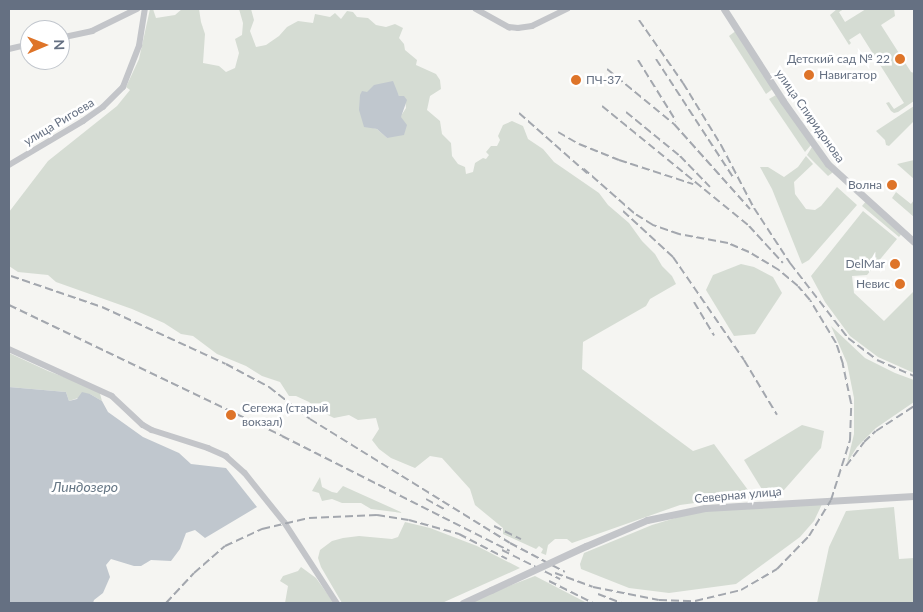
<!DOCTYPE html>
<meta charset="utf-8">
<style>
body{margin:0}
#map{position:relative;width:923px;height:612px;overflow:hidden;background:#f5f5f2;font-family:Lato,sans-serif}
div>[style]{position:absolute}
.green>*{inset:0;background:#d5dcd3}
.water>*{inset:0;background:#c0c7ce}
.minor>*{height:5.5px;margin:-2.75px;padding:0 2.75px;transform-origin:2.75px;border-radius:2.75px;background:#c3c5c9}
.tertiary>*{height:7px;margin:-3.5px;padding:0 3.5px;transform-origin:3.5px;border-radius:3.5px;background:#c3c5c9}
.rail>*{height:2px;margin-top:-1px;transform-origin:0;background:repeating-linear-gradient(90deg,#a3a7ae 0 8px,transparent 0 12px)}
.tertiary-bridge>*{height:7px;margin:-3.5px;padding:0 3.5px;transform-origin:3.5px;border-radius:3.5px;background:#c3c5c9}
.dots>*{width:14px;height:14px;translate:-50% -50%;box-sizing:border-box;border:2px solid #fff;border-radius:50%}
span{translate:-50% -50%;white-space:nowrap;text-align:center;line-height:1.15;-webkit-text-stroke:5px #fff;paint-order:stroke}
.poi-label{font-size:12px;color:#657082}
.right{translate:-100% -50%;text-align:right}
.left{translate:0 -50%;text-align:left}
.street-label{font-size:12px;color:#657082}
.water-label{font-size:14px;color:#667785;font-style:italic}
.frame{position:absolute;inset:0;border:10px solid #657082;pointer-events:none}
.north{position:absolute;left:20px;top:20px;width:50px;height:50px;box-sizing:border-box;background:#fff;border:1px solid #c1c6cd;border-radius:50%;rotate:89deg;font-size:14px;font-weight:700;line-height:20px;text-align:center;color:#657082}
.north::after{content:'';display:block;margin:auto;width:18px;height:22px;background:#de7429;clip-path:polygon(50% 0,100% 100%,50% 72%,0 100%)}
</style>
<div id="map">
<div class="green">
<div style="clip-path:polygon(evenodd,150px 9px,153px 9px,156px 18px,175px 15px,182px 9px,199px 9px,201px 22px,205px 34px,203px 63px,219px 66px,226px 72px,235px 68px,239px 53px,235px 39px,242px 35px,243px 23px,239px 9px,251px 9px,254px 20px,250px 31px,256px 47px,266px 45px,279px 36px,287px 27px,298px 21px,313px 23px,315px 14px,330px 17px,335px 13px,341px 19px,347px 11px,353px 12px,357px 17px,368px 18px,376px 25px,386px 27px,395px 24px,403px 28px,399px 38px,404px 44px,405px 50px,417px 60px,416px 65px,436px 74px,440px 80px,441px 89px,430px 96px,427px 110px,440px 121px,442px 134px,451px 143px,452px 156px,458px 164px,465px 167px,466px 174px,473px 172px,475px 163px,483px 158px,486px 159px,489px 155px,486px 152px,491px 146px,497px 146px,500px 140px,498px 136px,503px 125px,512px 121px,523px 126px,528px 139px,543px 149px,554px 162px,599px 193px,608px 205px,629px 223px,642px 241px,655px 254px,662px 266px,672px 276px,676px 284px,650px 299px,646px 306px,583px 342px,582px 369px,693px 451px,714px 444px,748px 490px,746px 496px,680px 505px,572px 543px,567px 539px,555px 539px,548px 545px,546px 555px,541px 553px,543px 549px,539px 546px,536px 549px,503px 534px,503px 528px,475px 505px,470px 489px,442px 458px,430px 456px,415px 468px,391px 458px,379px 449px,372px 440px,379px 429px,376px 418px,358px 420px,349px 415px,334px 418px,318px 410px,309px 402px,296px 396px,289px 396px,280px 382px,262px 376px,246px 366px,217px 354px,193px 336px,181px 334px,164px 323px,132px 309px,56px 282px,48px 275px,18px 272px,9px 266px,9px 212px,48px 161px,117px 106px,130px 90px,126px 87px,139px 59px,150px 9px,381px 84px,394px 87px,399px 96px,405px 99px,406px 108px,387px 138px,377px 129px,369px 127px,364px 122px,381px 84px)"></div>
<div style="clip-path:polygon(837px 9px,844px 9px,839px 12px,845px 22px,866px 9px,894px 9px,895px 16px,881px 25px,911px 72px,914px 73px,914px 101px,898px 112px,894px 113px,891px 111px,886px 103px,889px 102px,894px 109px,904px 103px,860px 33px,849px 40px,851px 43px,849px 45px,830px 15px)"></div>
<div style="clip-path:polygon(737px 30px,774px 88px,766px 94px,729px 36px)"></div>
<div style="clip-path:polygon(776px 95px,811px 145px,805px 152px,769px 99px)"></div>
<div style="clip-path:polygon(914px 106px,914px 121px,889px 146px,886px 145px,885px 140px,876px 131px)"></div>
<div style="clip-path:polygon(812px 147px,833px 171px,832px 173px,828px 176px,807px 155px)"></div>
<div style="clip-path:polygon(806px 156px,813px 164px,794px 182px,795px 194px,806px 209px,815px 210px,821px 206px,837px 187px,857px 205px,809px 260px,802px 264px,772px 189px,760px 167px,768px 167px,784px 177px,798px 167px)"></div>
<div style="clip-path:polygon(914px 160px,914px 179px,897px 164px)"></div>
<div style="clip-path:polygon(896px 192px,911px 204px,914px 200px,914px 217px,892px 198px)"></div>
<div style="clip-path:polygon(867px 200px,904px 231px,899px 237px,862px 206px)"></div>
<div style="clip-path:polygon(863px 211px,897px 239px,867px 275px,852px 276px,854px 293px,884px 321px,914px 291px,914px 373px,878px 357px,850px 336px,825px 302px,811px 276px)"></div>
<div style="clip-path:polygon(741px 264px,754px 267px,773px 277px,782px 293px,755px 334px,734px 336px,706px 290px,713px 275px)"></div>
<div style="clip-path:polygon(831px 326px,865px 358px,895px 373px,914px 380px,914px 402px,876px 428px,857px 447px,847px 463px,854px 434px,854px 398px,847px 363px)"></div>
<div style="clip-path:polygon(9px 353px,48px 371px,99px 390px,102px 401px,90px 394px,69px 401px,66px 392px,9px 387px)"></div>
<div style="clip-path:polygon(802px 425px,824px 431px,821px 448px,784px 490px,763px 491px,744px 460px)"></div>
<div style="clip-path:polygon(320px 477px,322px 487px,332px 492px,337px 493px,343px 486px,403px 513px,371px 509px,361px 503px,342px 503px,332px 499px,322px 501px,319px 493px,312px 491px)"></div>
<div style="clip-path:polygon(823px 502px,814px 521px,800px 537px,736px 584px,669px 593px,629px 588px,581px 569px,580px 564px,584px 553px,652px 525px,682px 516px,709px 510px)"></div>
<div style="clip-path:polygon(894px 507px,899px 559px,914px 558px,914px 603px,817px 603px,829px 547px,846px 511px)"></div>
<div style="clip-path:polygon(405px 522px,430px 528px,477px 546px,520px 568px,442px 603px,342px 603px,321px 567px,318px 558px,320px 550px,332px 541px,343px 538px,359px 536px,392px 539px,398px 537px)"></div>
<div style="clip-path:polygon(301px 567px,316px 578px,334px 603px,285px 603px,288px 586px,280px 581px,283px 576px,298px 571px)"></div>
<div style="clip-path:polygon(535px 576px,587px 603px,468px 603px,490px 593px)"></div>
</div>
<div class="water">
<div style="clip-path:polygon(393px 81px,399px 96px,404px 96px,407px 100px,401px 117px,407px 125px,404px 135px,387px 138px,377px 129px,364px 127px,359px 110px,360px 95px,362px 91px,367px 92px,374px 85px)"></div>
<div style="clip-path:polygon(9px 387px,66px 392px,69px 401px,77px 399px,82px 392px,90px 394px,102px 401px,108px 412px,143px 437px,179px 453px,191px 464px,226px 468px,257px 507px,205px 538px,195px 530px,186px 533px,180px 549px,171px 561px,151px 560px,141px 566px,134px 566px,111px 559px,106px 565px,110px 577px,103px 593px,94px 600px,93px 603px,9px 603px)"></div>
</div>
<div class="minor">
<div style="left:476px;top:9px;width:38px;rotate:29deg"></div>
<div style="left:509px;top:27px;width:9px;rotate:6deg"></div>
<div style="left:518px;top:28px;width:14px;rotate:-8deg"></div>
<div style="left:532px;top:26px;width:39px;rotate:-26deg"></div>
<div style="left:60px;top:38px;width:33px;rotate:-12deg"></div>
<div style="left:92px;top:31px;width:50px;rotate:-26.1deg"></div>
<div style="left:9px;top:49px;width:22px;rotate:-13deg"></div>
<div style="left:9px;top:165px;width:86px;rotate:-30.7deg"></div>
<div style="left:83px;top:121px;width:24px;rotate:-35deg"></div>
<div style="left:103px;top:107px;width:28px;rotate:-45deg"></div>
<div style="left:123px;top:87px;width:44px;rotate:-68.7deg"></div>
<div style="left:139px;top:46px;width:37px;rotate:-81deg"></div>
<div style="left:9px;top:349px;width:113px;rotate:24.5deg"></div>
<div style="left:112px;top:396px;width:42px;rotate:43.1deg"></div>
<div style="left:143px;top:425px;width:10px;rotate:29deg"></div>
<div style="left:152px;top:430px;width:59px;rotate:17.8deg"></div>
<div style="left:208px;top:448px;width:20px;rotate:24deg"></div>
<div style="left:226px;top:456px;width:25px;rotate:42deg"></div>
<div style="left:245px;top:473px;width:64px;rotate:51.3deg"></div>
<div style="left:285px;top:523px;width:95px;rotate:57deg"></div>
</div>
<div class="tertiary">
<div style="left:724px;top:9px;width:109px;rotate:57.3deg"></div>
<div style="left:783px;top:101px;width:77px;rotate:54.5deg"></div>
<div style="left:828px;top:164px;width:116px;rotate:42.2deg"></div>
<div style="left:586px;top:546px;width:66px;rotate:-23.1deg"></div>
<div style="left:647px;top:520px;width:59px;rotate:-11.7deg"></div>
<div style="left:705px;top:508px;width:209px;rotate:-3.3deg"></div>
<div style="left:463px;top:603px;width:31px;rotate:-25deg"></div>
</div>
<div class="rail">
<div style="left:639px;top:20px;width:77px;rotate:55.1deg"></div>
<div style="left:683px;top:83px;width:73px;rotate:58.5deg"></div>
<div style="left:721px;top:145px;width:71px;rotate:62.4deg"></div>
<div style="left:754px;top:208px;width:66px;rotate:56.8deg"></div>
<div style="left:790px;top:263px;width:95px;rotate:52.3deg"></div>
<div style="left:848px;top:338px;width:36px;rotate:37deg"></div>
<div style="left:877px;top:360px;width:40px;rotate:23.4deg"></div>
<div style="left:656px;top:59px;width:141px;rotate:56.9deg"></div>
<div style="left:638px;top:60px;width:72px;rotate:58.1deg"></div>
<div style="left:607px;top:69px;width:87px;rotate:39.4deg"></div>
<div style="left:674px;top:124px;width:114px;rotate:48.2deg"></div>
<div style="left:602px;top:106px;width:190px;rotate:39.2deg"></div>
<div style="left:749px;top:226px;width:50px;rotate:47.4deg"></div>
<div style="left:626px;top:112px;width:70px;rotate:39.2deg"></div>
<div style="left:680px;top:156px;width:43px;rotate:45.9deg"></div>
<div style="left:519px;top:113px;width:91px;rotate:41.4deg"></div>
<div style="left:558px;top:132px;width:24px;rotate:30deg"></div>
<div style="left:579px;top:144px;width:43px;rotate:21.8deg"></div>
<div style="left:619px;top:160px;width:78px;rotate:18deg"></div>
<div style="left:623px;top:211px;width:68px;rotate:42.6deg"></div>
<div style="left:673px;top:257px;width:125px;rotate:55.4deg"></div>
<div style="left:744px;top:360px;width:64px;rotate:59deg"></div>
<div style="left:11px;top:276px;width:96px;rotate:18.8deg"></div>
<div style="left:102px;top:307px;width:136px;rotate:24.7deg"></div>
<div style="left:226px;top:364px;width:49px;rotate:28.1deg"></div>
<div style="left:269px;top:387px;width:52px;rotate:38deg"></div>
<div style="left:310px;top:419px;width:235px;rotate:31.8deg"></div>
<div style="left:510px;top:543px;width:62px;rotate:27.8deg"></div>
<div style="left:694px;top:302px;width:39px;rotate:59deg"></div>
<div style="left:9px;top:305px;width:303px;rotate:25.6deg"></div>
<div style="left:282px;top:436px;width:255px;rotate:26.8deg"></div>
<div style="left:846px;top:466px;width:30px;rotate:-53deg"></div>
<div style="left:864px;top:442px;width:16px;rotate:-43deg"></div>
<div style="left:876px;top:431px;width:45px;rotate:-33.3deg"></div>
<div style="left:426px;top:499px;width:23px;rotate:29deg"></div>
<div style="left:494px;top:526px;width:30px;rotate:26deg"></div>
<div style="left:502px;top:550px;width:65px;rotate:26.6deg"></div>
<div style="left:555px;top:573px;width:40px;rotate:20.2deg"></div>
<div style="left:593px;top:587px;width:67px;rotate:11.1deg"></div>
<div style="left:659px;top:600px;width:36px;rotate:2deg"></div>
<div style="left:695px;top:601px;width:47px;rotate:-13.4deg"></div>
<div style="left:741px;top:590px;width:42px;rotate:-30.3deg"></div>
<div style="left:777px;top:569px;width:46px;rotate:-45.9deg"></div>
<div style="left:809px;top:536px;width:42px;rotate:-58.6deg"></div>
<div style="left:831px;top:500px;width:63px;rotate:-72.4deg"></div>
<div style="left:850px;top:440px;width:37px;rotate:-88deg"></div>
<div style="left:851px;top:403px;width:40px;rotate:-102deg"></div>
<div style="left:843px;top:364px;width:22px;rotate:-108deg"></div>
<div style="left:836px;top:343px;width:50px;rotate:-121.2deg"></div>
<div style="left:810px;top:300px;width:18px;rotate:-131deg"></div>
<div style="left:798px;top:286px;width:25px;rotate:-140deg"></div>
<div style="left:779px;top:270px;width:35px;rotate:-149deg"></div>
<div style="left:749px;top:252px;width:23px;rotate:-157deg"></div>
<div style="left:728px;top:243px;width:50px;rotate:-169.6deg"></div>
<div style="left:679px;top:234px;width:28px;rotate:-161deg"></div>
<div style="left:653px;top:225px;width:22px;rotate:-148deg"></div>
<div style="left:634px;top:213px;width:67px;rotate:-138.7deg"></div>
<div style="left:549px;top:581px;width:49px;rotate:26.6deg"></div>
<div style="left:598px;top:594px;width:25px;rotate:21deg"></div>
<div style="left:166px;top:603px;width:41px;rotate:-47deg"></div>
<div style="left:194px;top:573px;width:41px;rotate:-41.1deg"></div>
<div style="left:225px;top:546px;width:41px;rotate:-24.7deg"></div>
<div style="left:262px;top:529px;width:48px;rotate:-13.2deg"></div>
<div style="left:309px;top:518px;width:68px;rotate:-2.5deg"></div>
<div style="left:377px;top:515px;width:32px;rotate:9deg"></div>
<div style="left:409px;top:520px;width:52px;rotate:15.6deg"></div>
<div style="left:459px;top:534px;width:54px;rotate:27.5deg"></div>
</div>
<div class="tertiary-bridge">
<div style="left:491px;top:590px;width:105px;rotate:-24.9deg"></div>
</div>
<div class="dots">
<div style="left:900px;top:59px;background:#de7429"></div>
<div style="left:809px;top:75px;background:#de7429"></div>
<div style="left:576px;top:80px;background:#de7429"></div>
<div style="left:892px;top:185px;background:#de7429"></div>
<div style="left:895px;top:264px;background:#de7429"></div>
<div style="left:900px;top:284px;background:#de7429"></div>
<div style="left:231px;top:415px;background:#de7429"></div>
</div>
<div class="poi-label">
<span class="right" style="left:890px;top:59px">Детский сад № 22</span>
<span class="left" style="left:819px;top:75px">Навигатор</span>
<span class="left" style="left:586px;top:80px">ПЧ-37</span>
<span class="right" style="left:882px;top:185px">Волна</span>
<span class="right" style="left:885px;top:264px">DelMar</span>
<span class="right" style="left:890px;top:284px">Невис</span>
<span class="left" style="left:242px;top:415px">Сегежа (старый<br>вокзал)</span>
</div>
<div class="street-label">
<span style="left:810px;top:116px;rotate:55deg">улица Спиридонова</span>
<span style="left:59px;top:122px;rotate:-31deg">улица Ригоева</span>
<span style="left:738px;top:495px;rotate:-5deg">Северная улица</span>
</div>
<div class="water-label">
<span style="left:85px;top:487px">Линдозеро</span>
</div>
<div class="frame"></div>
<div class="north">N</div>
</div>
